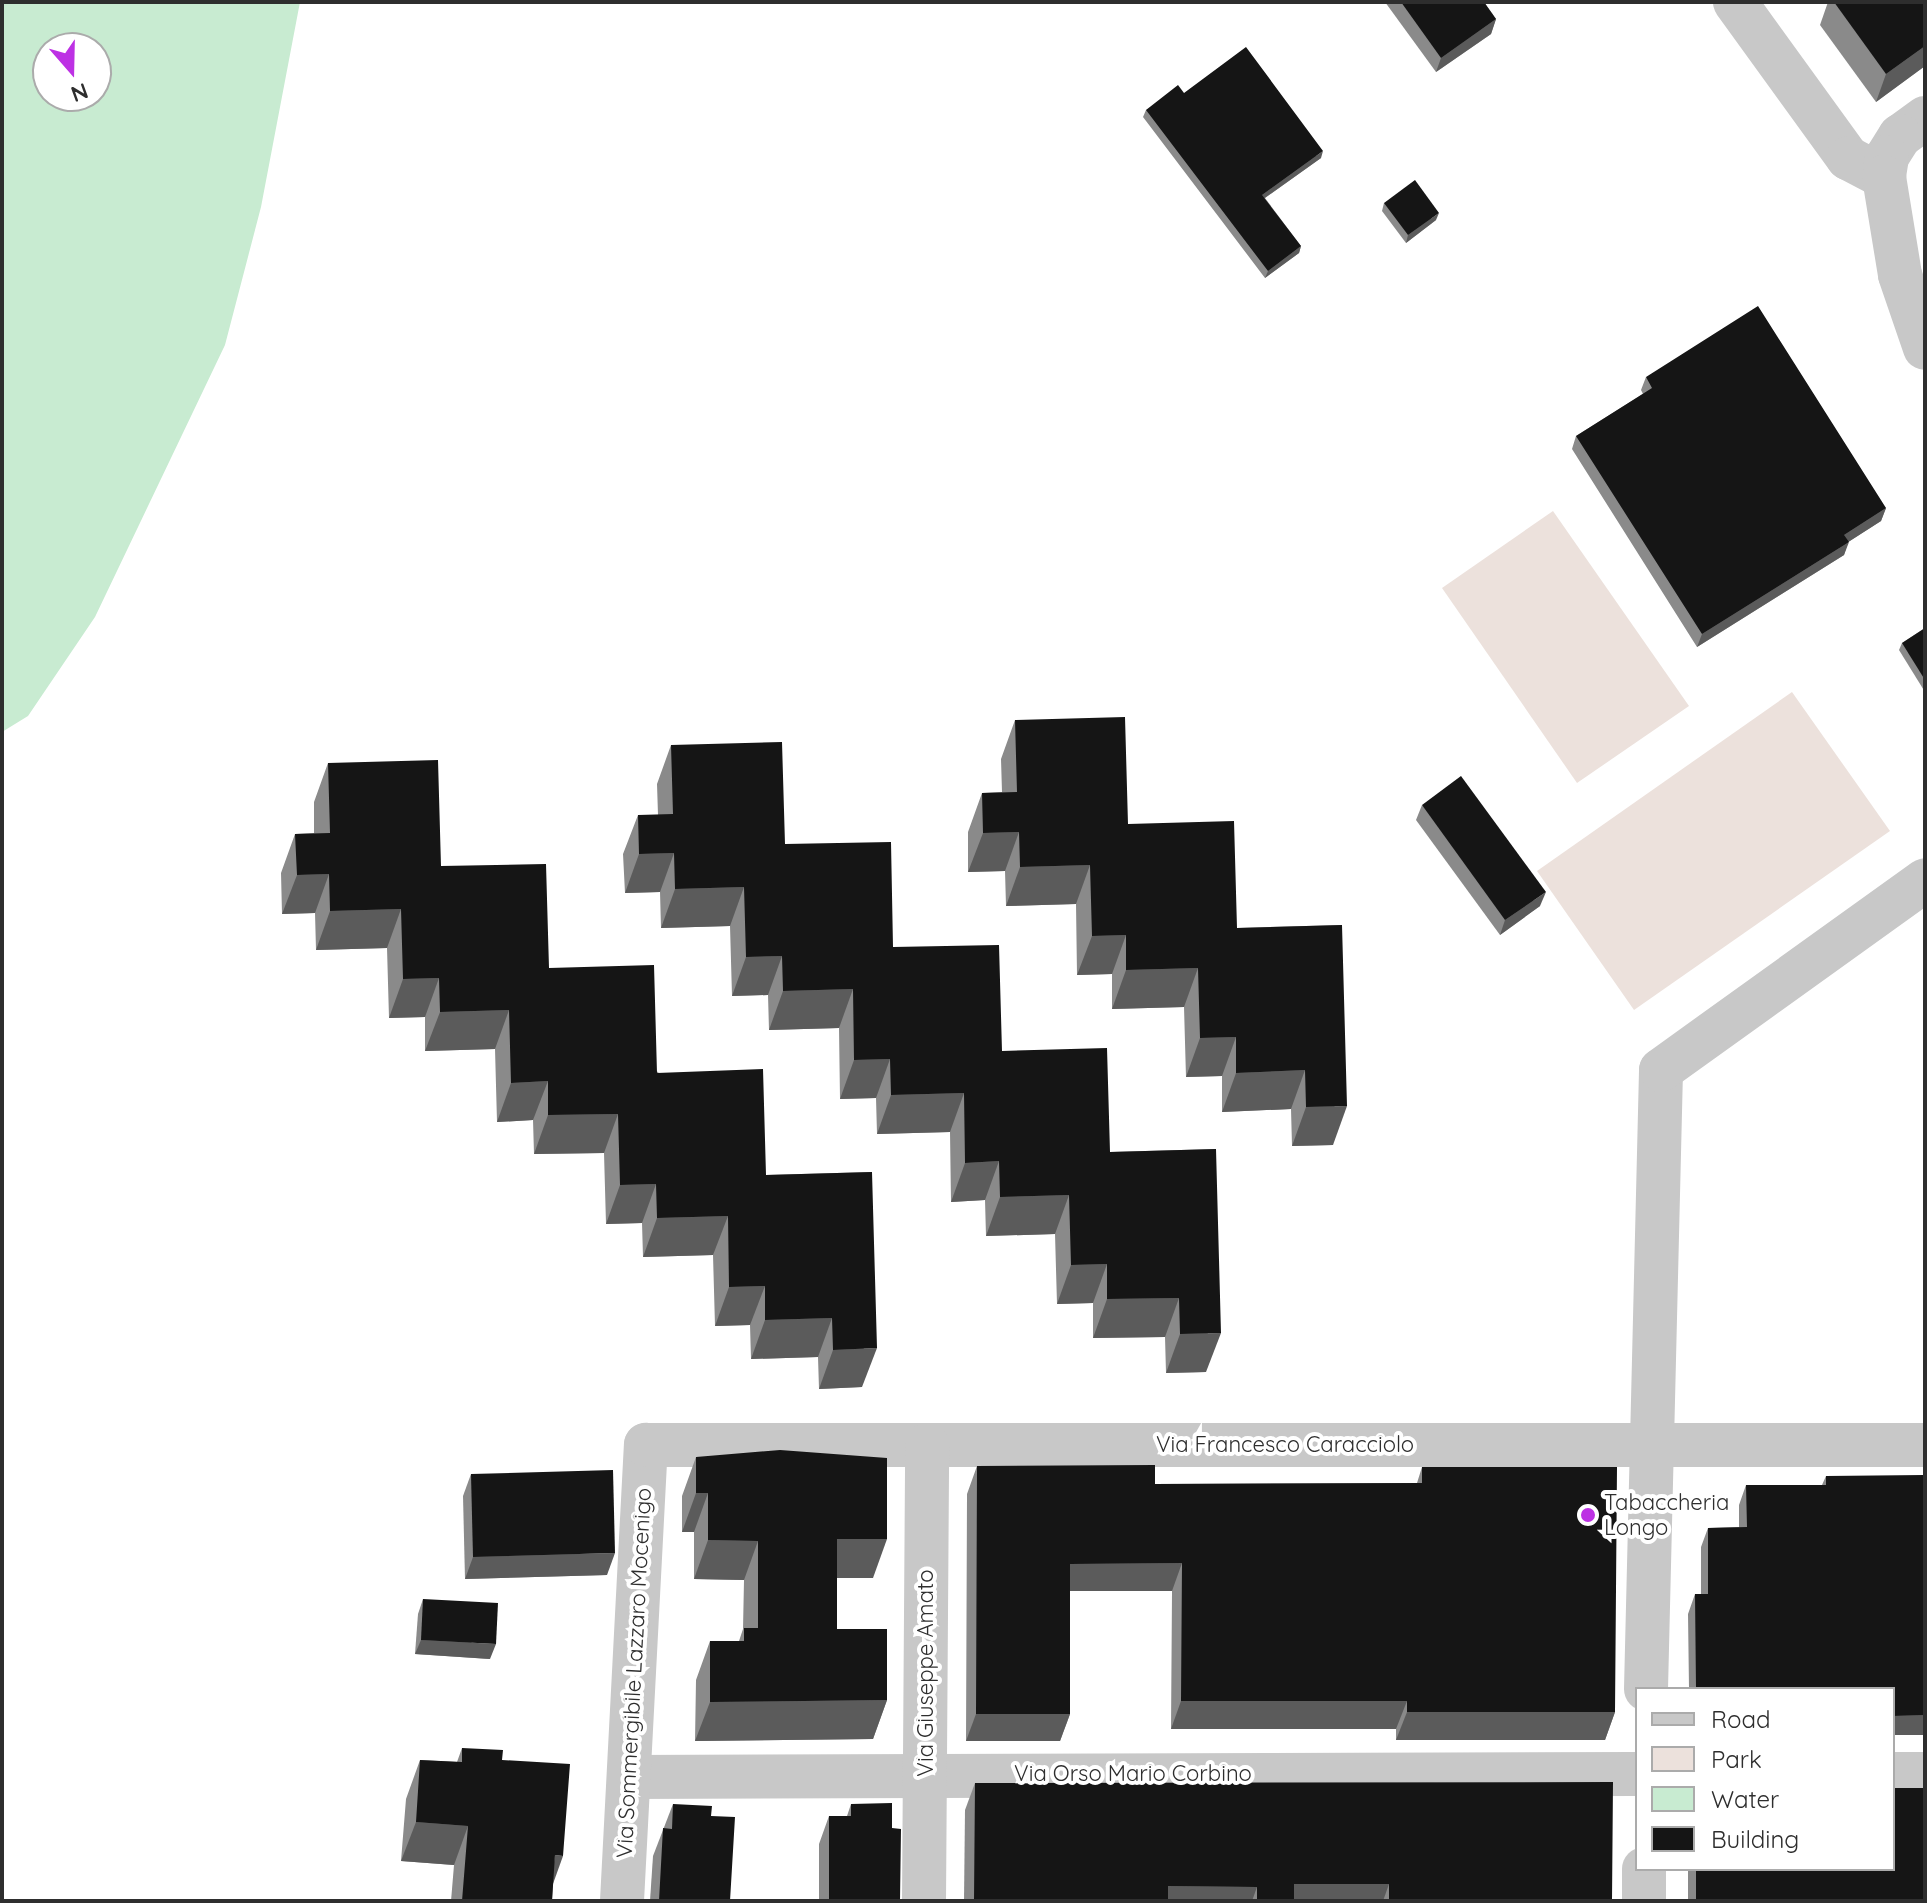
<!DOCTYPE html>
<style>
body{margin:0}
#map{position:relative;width:1927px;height:1903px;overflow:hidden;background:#fff;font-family:Quicksand,sans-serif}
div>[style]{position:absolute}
.green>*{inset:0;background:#ece1dc}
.water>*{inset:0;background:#c8ebd1}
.minor>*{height:44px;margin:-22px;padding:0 22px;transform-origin:22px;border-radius:22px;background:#c8c8c8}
.wall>*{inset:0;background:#8a8a8a}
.shaded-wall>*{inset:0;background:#5b5b5b}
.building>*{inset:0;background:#151515}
.dots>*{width:22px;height:22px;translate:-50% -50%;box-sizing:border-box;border:4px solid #fff;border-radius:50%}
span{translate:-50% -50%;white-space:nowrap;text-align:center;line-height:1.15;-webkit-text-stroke:8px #fff;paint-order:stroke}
.street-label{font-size:22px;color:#2e2e2e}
.poi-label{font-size:22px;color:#2e2e2e}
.left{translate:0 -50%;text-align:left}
.frame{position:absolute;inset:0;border:4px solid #2e2e2e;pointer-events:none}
.legend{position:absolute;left:1635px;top:1687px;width:260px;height:184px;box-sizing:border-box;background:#fff;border:2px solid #ababab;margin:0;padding:10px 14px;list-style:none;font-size:24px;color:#2e2e2e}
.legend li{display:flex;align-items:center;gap:16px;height:40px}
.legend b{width:40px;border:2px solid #ababab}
.north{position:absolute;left:32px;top:32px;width:80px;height:80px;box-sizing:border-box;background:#fff;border:2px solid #ababab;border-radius:50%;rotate:160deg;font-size:22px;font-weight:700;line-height:32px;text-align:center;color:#2e2e2e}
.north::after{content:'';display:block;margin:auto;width:28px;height:36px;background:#bd31e4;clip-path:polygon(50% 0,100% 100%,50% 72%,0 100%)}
</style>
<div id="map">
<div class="green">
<div style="clip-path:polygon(1553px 511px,1689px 706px,1577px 783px,1442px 588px)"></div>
<div style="clip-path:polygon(1792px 692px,1890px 831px,1634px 1010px,1537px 871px)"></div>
</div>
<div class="water">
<div style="clip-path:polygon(evenodd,2px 2px,300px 2px,261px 207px,225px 345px,95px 617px,28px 716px,2px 732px,2px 2px,48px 48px,96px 48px,96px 96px,48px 96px,48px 48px)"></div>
</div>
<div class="minor">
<div style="left:1735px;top:2px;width:193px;rotate:54.1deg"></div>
<div style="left:1848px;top:158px;width:41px;rotate:27.8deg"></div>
<div style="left:1925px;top:118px;width:31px;rotate:144deg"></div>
<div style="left:1900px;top:136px;width:25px;rotate:122deg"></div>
<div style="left:1887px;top:157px;width:20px;rotate:99deg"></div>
<div style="left:1884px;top:177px;width:99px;rotate:80.7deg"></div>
<div style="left:1900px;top:275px;width:77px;rotate:71.1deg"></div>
<div style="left:1646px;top:1689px;width:619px;rotate:-88.61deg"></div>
<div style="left:1661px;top:1070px;width:325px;rotate:-35.7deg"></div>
<div style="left:1893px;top:1774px;width:32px"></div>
<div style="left:629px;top:1777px;width:1008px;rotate:-0.17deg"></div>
<div style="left:622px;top:1901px;width:457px;rotate:-87deg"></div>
<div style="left:646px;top:1445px;width:1279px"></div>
<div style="left:924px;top:1901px;width:456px;rotate:-89.6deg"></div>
<div style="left:1644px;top:1901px;width:32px;rotate:-90deg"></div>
</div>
<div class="wall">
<div style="clip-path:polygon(1385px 2px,1484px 2px,1496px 19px,1491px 34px,1436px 72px)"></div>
<div style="clip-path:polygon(1828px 2px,1925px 2px,1925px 66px,1876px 102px,1820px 25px)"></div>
<div style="clip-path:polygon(1184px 93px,1321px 158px,1265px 198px,1301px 246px,1299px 253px,1265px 278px,1143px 117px,1146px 110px)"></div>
<div style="clip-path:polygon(1384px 203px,1436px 220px,1406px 243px,1382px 211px)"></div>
<div style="clip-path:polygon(1646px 377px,1886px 508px,1881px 521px,1848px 542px,1844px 555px,1697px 647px,1572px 449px,1576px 436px,1643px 394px,1641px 390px)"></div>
<div style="clip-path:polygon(1925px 628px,1925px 692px,1899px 650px,1902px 643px)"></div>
<div style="clip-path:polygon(1015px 720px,1128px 824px,1237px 928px,1342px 925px,1333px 1145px,1292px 1146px,1291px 1109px,1222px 1112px,1222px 1076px,1186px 1077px,1184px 1007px,1112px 1009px,1112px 974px,1077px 975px,1076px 904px,1006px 906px,1005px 871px,968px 872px,968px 832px,982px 793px,1002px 792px,1001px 759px)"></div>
<div style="clip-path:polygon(671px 745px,785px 844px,1002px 1051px,1110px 1152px,1216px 1149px,1206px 1372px,1166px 1373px,1165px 1337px,1093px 1338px,1093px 1303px,1057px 1304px,1055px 1234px,986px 1236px,985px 1200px,951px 1202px,950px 1132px,877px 1134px,876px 1098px,840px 1099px,839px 1028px,769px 1030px,768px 995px,732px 996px,730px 926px,661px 928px,660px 892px,625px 893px,623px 854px,638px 815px,658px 815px,657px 784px)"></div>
<div style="clip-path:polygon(328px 763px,441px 866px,766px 1175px,872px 1172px,862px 1387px,819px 1389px,818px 1357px,751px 1359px,750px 1325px,715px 1326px,713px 1255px,643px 1257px,642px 1223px,606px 1224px,604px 1153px,534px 1154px,533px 1120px,497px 1122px,495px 1049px,425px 1051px,425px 1017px,389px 1018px,387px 948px,316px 950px,315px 913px,282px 914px,281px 873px,295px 834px,314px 833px,314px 802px)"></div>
<div style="clip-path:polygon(1422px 805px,1540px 906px,1500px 935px,1416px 820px)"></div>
<div style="clip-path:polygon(696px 1457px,873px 1578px,837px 1578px,837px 1629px,887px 1700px,873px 1739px,695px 1741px,696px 1680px,710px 1641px,739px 1641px,743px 1629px,744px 1580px,694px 1579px,694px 1532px,682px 1532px,682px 1496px)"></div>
<div style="clip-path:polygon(977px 1466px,1155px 1484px,1417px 1483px,1422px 1467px,1615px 1712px,1605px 1740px,1396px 1740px,1396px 1729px,1171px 1729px,1172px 1591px,1070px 1591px,1070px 1714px,1060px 1741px,966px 1741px,967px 1494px)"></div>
<div style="clip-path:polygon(471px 1474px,607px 1575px,465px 1579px,463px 1496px)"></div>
<div style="clip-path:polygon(1826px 1476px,1925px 1486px,1925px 1735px,1893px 1735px,1893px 1689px,1689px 1689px,1688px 1614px,1695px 1594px,1701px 1594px,1701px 1547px,1708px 1528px,1739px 1527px,1739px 1505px,1746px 1485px,1822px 1485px)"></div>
<div style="clip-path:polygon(423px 1599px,490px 1659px,415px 1654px,418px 1614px)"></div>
<div style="clip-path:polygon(462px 1748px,502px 1760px,553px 1883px,552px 1901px,451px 1901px,454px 1865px,401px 1861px,406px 1799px,420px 1760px,457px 1762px)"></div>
<div style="clip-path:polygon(975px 1783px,1612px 1901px,964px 1901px,965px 1810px)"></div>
<div style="clip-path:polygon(673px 1804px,711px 1816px,730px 1901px,650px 1901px,653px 1856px)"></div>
<div style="clip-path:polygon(851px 1804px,892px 1828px,900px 1901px,819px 1901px,819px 1844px,829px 1816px,847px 1816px)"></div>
<div style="clip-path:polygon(1688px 1869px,1893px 1869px,1925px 1901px,1688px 1901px)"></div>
</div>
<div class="shaded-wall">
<div style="clip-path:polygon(1496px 19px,1491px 34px,1436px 72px,1441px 58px)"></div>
<div style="clip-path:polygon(1925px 46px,1925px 66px,1876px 102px,1886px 74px)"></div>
<div style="clip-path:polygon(1323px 151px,1321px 158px,1259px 202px,1262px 195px)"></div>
<div style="clip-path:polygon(1439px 213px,1436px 220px,1406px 243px,1408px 235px)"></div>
<div style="clip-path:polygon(1301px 246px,1299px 253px,1265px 278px,1268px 271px)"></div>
<div style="clip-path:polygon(1886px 508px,1881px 521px,1839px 548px,1844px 535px)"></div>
<div style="clip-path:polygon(1849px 542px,1844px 555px,1697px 647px,1702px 634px)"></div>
<div style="clip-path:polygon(1019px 832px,1005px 871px,968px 872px,983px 833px)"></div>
<div style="clip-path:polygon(674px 853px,660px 892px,625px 893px,639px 854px)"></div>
<div style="clip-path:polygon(1090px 865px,1076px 904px,1006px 906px,1020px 867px)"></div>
<div style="clip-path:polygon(329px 874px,315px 913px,282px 914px,297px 875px)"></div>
<div style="clip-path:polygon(744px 887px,730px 926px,661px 928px,675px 889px)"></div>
<div style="clip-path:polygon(1546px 892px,1540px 906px,1500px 935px,1505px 920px)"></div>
<div style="clip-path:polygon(401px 909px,387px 948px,316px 950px,330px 911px)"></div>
<div style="clip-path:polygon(1126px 935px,1112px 974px,1077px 975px,1092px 936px)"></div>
<div style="clip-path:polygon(782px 956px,768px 995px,732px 996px,746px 957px)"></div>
<div style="clip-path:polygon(1198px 968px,1184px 1007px,1112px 1009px,1126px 970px)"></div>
<div style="clip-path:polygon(439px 978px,425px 1017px,389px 1018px,403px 979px)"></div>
<div style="clip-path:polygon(853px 989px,839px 1028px,769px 1030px,783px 991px)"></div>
<div style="clip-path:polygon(509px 1010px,495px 1049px,425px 1051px,440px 1012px)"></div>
<div style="clip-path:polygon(1236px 1037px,1222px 1076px,1186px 1077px,1200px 1038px)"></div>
<div style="clip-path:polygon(890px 1059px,876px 1098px,840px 1099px,854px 1060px)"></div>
<div style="clip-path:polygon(1305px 1070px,1291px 1109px,1222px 1112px,1236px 1073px)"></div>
<div style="clip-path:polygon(548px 1081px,533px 1120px,497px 1122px,511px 1083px)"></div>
<div style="clip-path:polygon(964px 1093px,950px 1132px,877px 1134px,891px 1095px)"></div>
<div style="clip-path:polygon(1347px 1106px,1333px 1145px,1292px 1146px,1306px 1107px)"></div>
<div style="clip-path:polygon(618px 1114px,604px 1153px,534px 1154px,548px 1115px)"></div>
<div style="clip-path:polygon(999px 1161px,985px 1200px,951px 1202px,965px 1163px)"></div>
<div style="clip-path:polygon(656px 1184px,642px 1223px,606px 1224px,620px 1185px)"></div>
<div style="clip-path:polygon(1069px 1195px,1055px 1234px,986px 1236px,1000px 1197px)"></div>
<div style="clip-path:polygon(728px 1216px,713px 1255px,643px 1257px,657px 1218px)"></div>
<div style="clip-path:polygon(1107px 1264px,1093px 1303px,1057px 1304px,1071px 1265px)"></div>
<div style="clip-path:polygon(765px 1286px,750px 1325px,715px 1326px,729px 1287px)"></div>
<div style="clip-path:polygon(1179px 1298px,1165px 1337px,1093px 1338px,1107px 1299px)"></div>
<div style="clip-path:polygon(832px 1318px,818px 1357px,751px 1359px,765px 1320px)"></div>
<div style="clip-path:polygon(1221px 1333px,1206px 1372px,1166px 1373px,1180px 1334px)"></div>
<div style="clip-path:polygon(877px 1348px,862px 1387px,819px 1389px,833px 1350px)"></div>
<div style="clip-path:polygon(696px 1493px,708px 1493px,694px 1532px,682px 1532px)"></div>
<div style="clip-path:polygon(837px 1539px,887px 1539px,873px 1578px,823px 1578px)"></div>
<div style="clip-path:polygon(708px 1540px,758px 1541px,744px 1580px,694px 1579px)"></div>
<div style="clip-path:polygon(615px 1553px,607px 1575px,465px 1579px,473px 1557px)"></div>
<div style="clip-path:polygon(1182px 1563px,1172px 1591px,1060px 1591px,1070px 1564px)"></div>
<div style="clip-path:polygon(421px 1640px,496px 1644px,490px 1659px,415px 1654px)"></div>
<div style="clip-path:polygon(887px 1700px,873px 1739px,695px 1741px,710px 1702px)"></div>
<div style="clip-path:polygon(1181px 1701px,1407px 1701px,1396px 1729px,1171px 1729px)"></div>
<div style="clip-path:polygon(1407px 1712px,1615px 1712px,1605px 1740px,1396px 1740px)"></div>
<div style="clip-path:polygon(976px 1714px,1070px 1714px,1060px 1741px,966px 1741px)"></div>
<div style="clip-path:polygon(1925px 1715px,1925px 1735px,1893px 1735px,1893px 1716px)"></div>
<div style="clip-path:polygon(416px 1822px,468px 1826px,454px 1865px,401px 1861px)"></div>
<div style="clip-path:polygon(555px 1855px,563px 1856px,549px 1895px)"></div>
<div style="clip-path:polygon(1294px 1884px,1389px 1884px,1383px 1901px,1288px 1901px)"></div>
<div style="clip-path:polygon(1168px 1886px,1257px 1887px,1252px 1901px,1163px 1901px)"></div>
</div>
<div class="building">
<div style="clip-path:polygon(1401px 2px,1484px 2px,1496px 19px,1441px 58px)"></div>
<div style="clip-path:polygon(1834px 2px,1925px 2px,1925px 46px,1886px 74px)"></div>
<div style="clip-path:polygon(1246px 47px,1323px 151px,1262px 195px,1301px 246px,1268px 271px,1146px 110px,1178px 85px,1184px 93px)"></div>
<div style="clip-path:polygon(1415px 180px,1439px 213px,1408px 235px,1384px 203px)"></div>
<div style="clip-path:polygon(1758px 306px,1886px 508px,1844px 535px,1849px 542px,1702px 634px,1576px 436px,1652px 388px,1646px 377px)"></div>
<div style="clip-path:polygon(1925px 628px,1925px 680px,1902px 643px)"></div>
<div style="clip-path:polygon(1125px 717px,1128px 824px,1234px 821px,1237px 928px,1342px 925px,1347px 1106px,1306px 1107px,1305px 1070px,1236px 1073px,1236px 1037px,1200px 1038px,1198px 968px,1126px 970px,1126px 935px,1092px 936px,1090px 865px,1020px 867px,1019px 832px,983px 833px,982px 793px,1017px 792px,1015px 720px)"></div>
<div style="clip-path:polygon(782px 742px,785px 844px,891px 842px,893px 947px,999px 945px,1002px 1051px,1107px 1048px,1110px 1152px,1216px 1149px,1221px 1333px,1180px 1334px,1179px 1298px,1107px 1299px,1107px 1264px,1071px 1265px,1069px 1195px,1000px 1197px,999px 1161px,965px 1163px,964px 1093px,891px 1095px,890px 1059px,854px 1060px,853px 989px,783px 991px,782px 956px,746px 957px,744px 887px,675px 889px,674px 853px,639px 854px,638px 815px,673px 814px,671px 745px)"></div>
<div style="clip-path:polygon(438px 760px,441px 866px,546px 864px,549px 968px,654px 965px,657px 1073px,763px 1069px,766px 1175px,872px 1172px,877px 1348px,833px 1350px,832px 1318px,765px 1320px,765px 1286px,729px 1287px,728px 1216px,657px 1218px,656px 1184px,620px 1185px,618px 1114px,548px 1115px,548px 1081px,511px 1083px,509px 1010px,440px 1012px,439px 978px,403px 979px,401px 909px,330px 911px,329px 874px,297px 875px,295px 834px,330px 833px,328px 763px)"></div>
<div style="clip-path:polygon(1461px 776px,1546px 892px,1505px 920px,1422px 805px)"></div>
<div style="clip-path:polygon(780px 1450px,887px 1458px,887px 1539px,837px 1539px,837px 1629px,887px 1629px,887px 1700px,710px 1702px,710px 1641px,744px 1641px,744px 1628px,758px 1628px,758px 1541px,708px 1540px,708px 1493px,696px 1493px,696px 1457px)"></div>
<div style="clip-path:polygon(1155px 1465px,1155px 1484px,1422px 1483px,1422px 1467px,1617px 1467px,1615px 1712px,1407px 1712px,1407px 1701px,1181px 1701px,1182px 1563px,1070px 1564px,1070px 1714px,976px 1714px,977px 1466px)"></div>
<div style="clip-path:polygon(613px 1470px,615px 1553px,473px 1557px,471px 1474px)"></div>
<div style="clip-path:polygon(1924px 1475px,1924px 1486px,1925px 1486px,1925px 1715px,1893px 1716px,1893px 1689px,1696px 1689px,1695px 1594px,1708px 1594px,1708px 1528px,1747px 1527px,1746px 1485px,1826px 1485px,1826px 1476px)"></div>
<div style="clip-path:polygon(423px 1599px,498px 1603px,496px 1644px,421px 1640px)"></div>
<div style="clip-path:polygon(462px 1748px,503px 1750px,502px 1760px,570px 1764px,563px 1856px,555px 1855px,552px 1901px,462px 1901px,468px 1826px,416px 1822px,420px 1760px,462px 1762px)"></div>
<div style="clip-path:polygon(1613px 1782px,1612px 1901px,1389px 1901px,1389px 1884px,1294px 1884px,1294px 1901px,1257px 1901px,1257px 1887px,1168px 1886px,1168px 1901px,974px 1901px,975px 1783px)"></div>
<div style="clip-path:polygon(1893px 1788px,1925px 1788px,1925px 1901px,1696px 1901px,1696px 1869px,1893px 1869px)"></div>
<div style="clip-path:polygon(892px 1803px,892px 1828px,901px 1829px,900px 1901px,829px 1901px,829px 1816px,851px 1816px,851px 1804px)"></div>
<div style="clip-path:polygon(673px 1804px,712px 1806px,711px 1816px,735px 1817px,730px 1901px,659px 1901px,663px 1828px,672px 1829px)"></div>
</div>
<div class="dots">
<div style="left:1588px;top:1515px;background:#bd31e4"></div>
</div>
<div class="street-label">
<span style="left:1285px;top:1445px">Via Francesco Caracciolo</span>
<span style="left:634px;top:1673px;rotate:-87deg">Via Sommergibile Lazzaro Mocenigo</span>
<span style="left:926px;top:1673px;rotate:-90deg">Via Giuseppe Amato</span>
<span style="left:1133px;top:1774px">Via Orso Mario Corbino</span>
</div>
<div class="poi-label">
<span class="left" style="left:1604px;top:1515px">Tabaccheria<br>Longo</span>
</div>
<div class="frame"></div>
<ul class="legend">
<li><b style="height:10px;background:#c8c8c8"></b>Road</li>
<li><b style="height:22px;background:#ece1dc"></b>Park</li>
<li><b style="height:22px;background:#c8ebd1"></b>Water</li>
<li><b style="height:22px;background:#151515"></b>Building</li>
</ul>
<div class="north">N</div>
</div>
